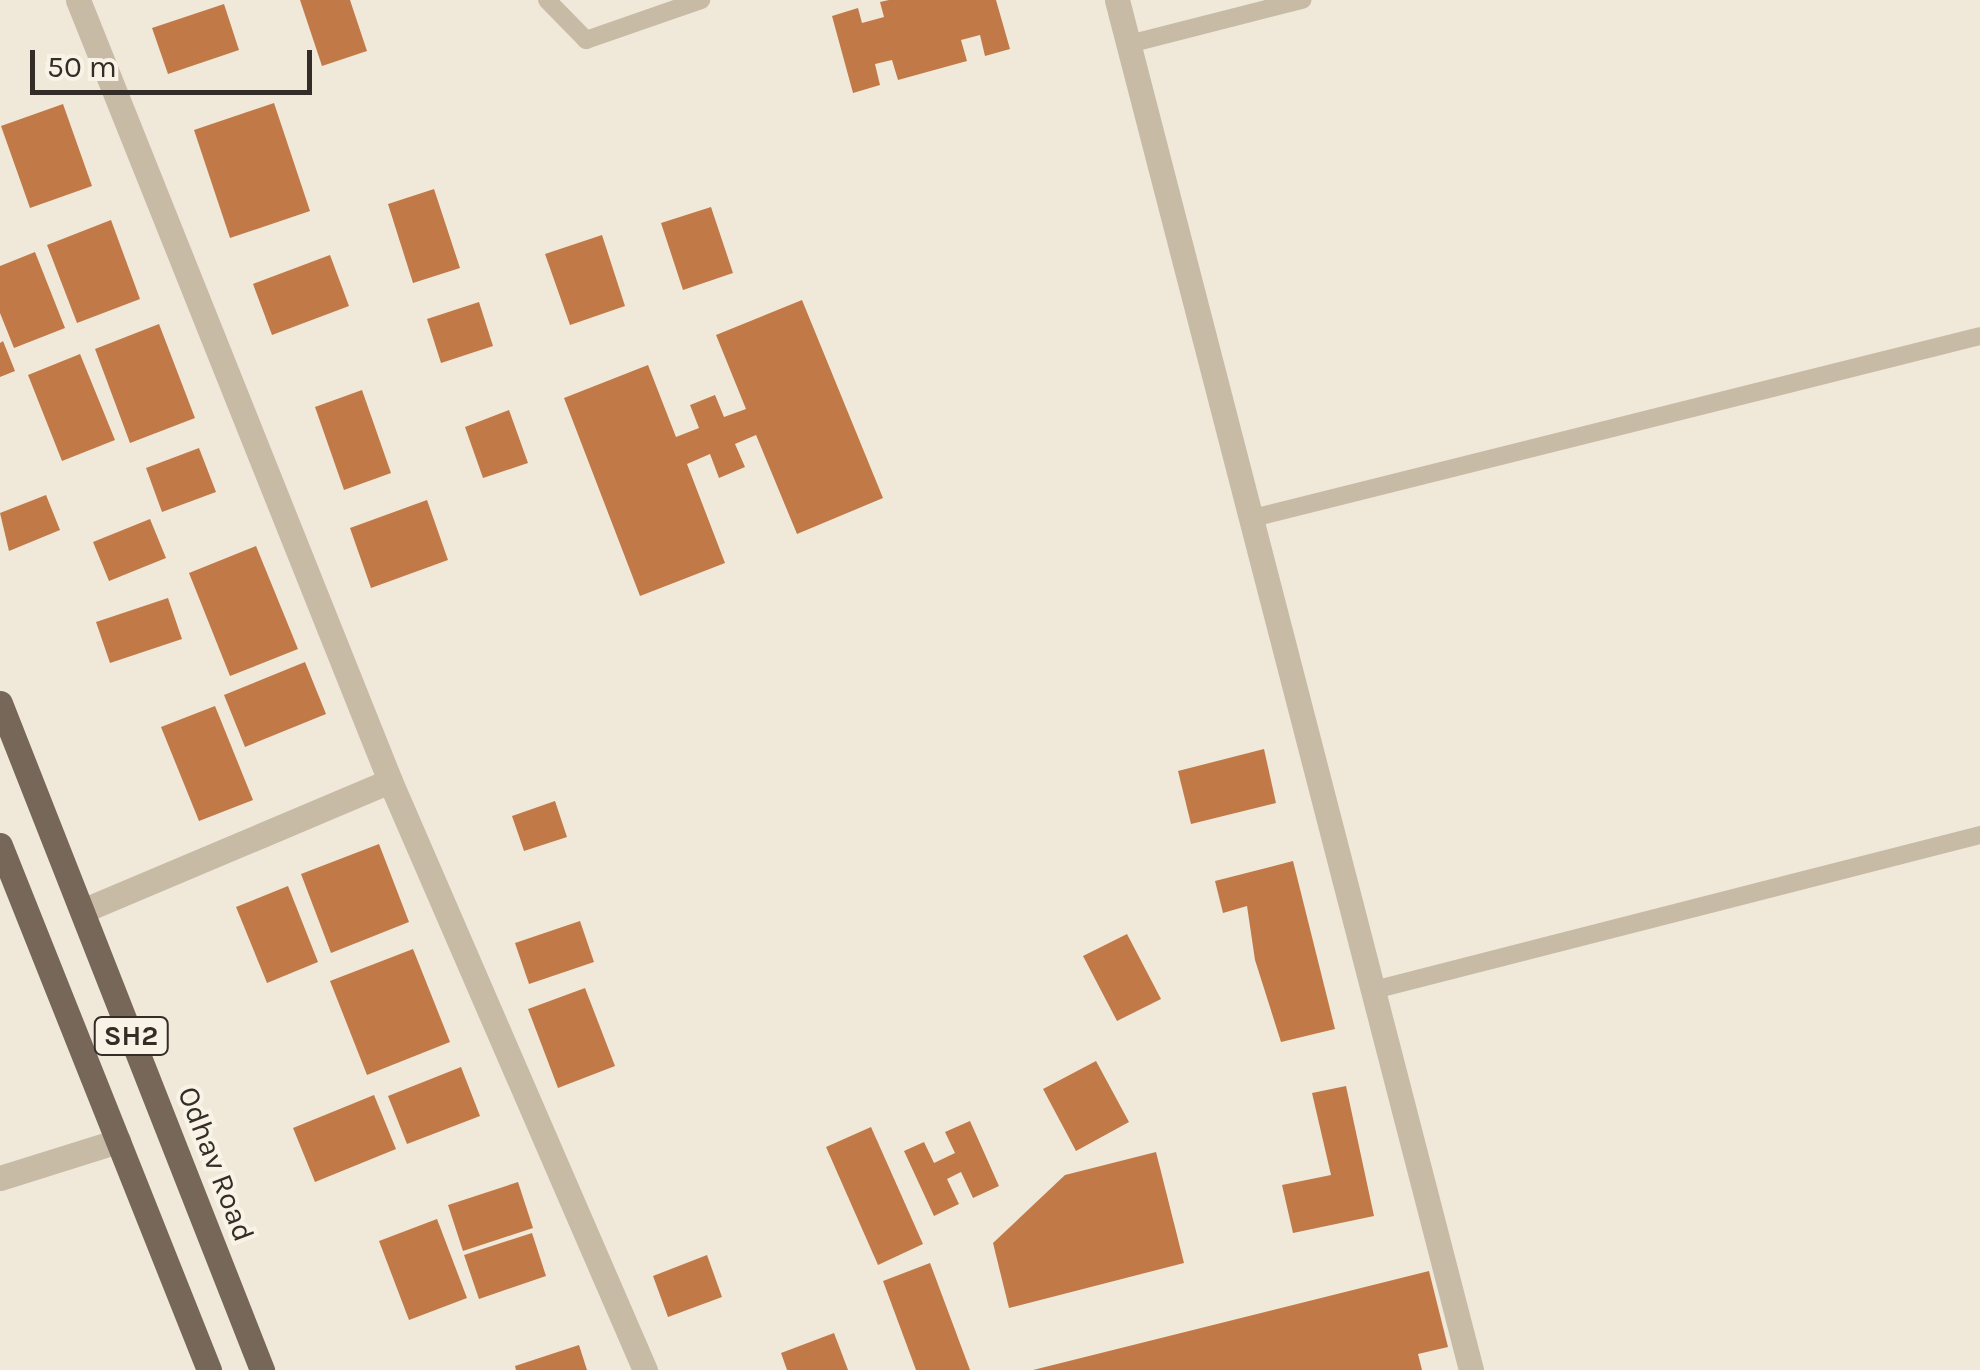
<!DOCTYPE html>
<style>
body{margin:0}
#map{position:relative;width:1980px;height:1370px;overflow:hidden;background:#f0e9da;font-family:Karla,sans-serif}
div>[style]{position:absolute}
.building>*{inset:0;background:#c17947}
.service>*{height:18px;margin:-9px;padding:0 9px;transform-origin:9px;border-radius:9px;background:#c8bba6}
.minor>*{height:25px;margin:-12.5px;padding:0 12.5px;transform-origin:12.5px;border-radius:12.5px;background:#c8bba6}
.primary>*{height:25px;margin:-12.5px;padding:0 12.5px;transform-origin:12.5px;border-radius:12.5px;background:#766758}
span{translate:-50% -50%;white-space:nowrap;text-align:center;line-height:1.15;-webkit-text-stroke:8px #f8f3e6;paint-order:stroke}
.shield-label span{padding:2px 8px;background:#f8f3e6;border:2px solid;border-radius:8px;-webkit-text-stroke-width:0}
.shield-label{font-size:28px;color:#342d27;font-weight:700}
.street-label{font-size:30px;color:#342d27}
.scale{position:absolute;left:30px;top:50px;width:282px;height:45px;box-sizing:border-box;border:5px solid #342d27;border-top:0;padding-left:12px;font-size:30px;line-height:35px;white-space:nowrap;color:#342d27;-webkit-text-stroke:8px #f8f3e6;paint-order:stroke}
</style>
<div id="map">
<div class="building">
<div style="clip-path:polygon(300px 0,350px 0,367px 51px,322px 66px)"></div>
<div style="clip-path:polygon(889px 0,996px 0,1010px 49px,985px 56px,980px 35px,961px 40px,967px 61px,898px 80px,892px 60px,875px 64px,880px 85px,853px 93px,832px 16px,858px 8px,862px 23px,884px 17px,880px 2px)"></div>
<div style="clip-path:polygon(224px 4px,239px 50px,168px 74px,152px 28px)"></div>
<div style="clip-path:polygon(274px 103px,310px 211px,230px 238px,194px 130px)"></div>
<div style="clip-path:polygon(63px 104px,92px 186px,30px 208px,1px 126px)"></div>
<div style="clip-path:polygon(434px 189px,460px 268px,413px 283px,388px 204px)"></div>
<div style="clip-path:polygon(711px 207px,733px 273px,683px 290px,661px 223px)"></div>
<div style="clip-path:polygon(111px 220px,140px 299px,77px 323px,47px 245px)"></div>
<div style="clip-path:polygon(602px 235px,625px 306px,570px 325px,545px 254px)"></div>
<div style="clip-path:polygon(35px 252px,65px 328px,14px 348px,0 313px,0 266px)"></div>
<div style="clip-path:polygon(330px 255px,349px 306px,272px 335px,253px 284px)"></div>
<div style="clip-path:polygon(802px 300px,883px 498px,797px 534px,756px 435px,735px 444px,745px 467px,719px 478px,710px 454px,687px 464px,725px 563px,640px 596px,564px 398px,648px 365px,676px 437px,699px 428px,690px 405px,715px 395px,724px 417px,746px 409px,716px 335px)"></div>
<div style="clip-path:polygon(479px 302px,493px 346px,441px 363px,427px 319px)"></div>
<div style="clip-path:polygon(159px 324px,195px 418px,130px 443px,95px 349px)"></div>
<div style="clip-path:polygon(3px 341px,15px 371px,0 377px,0 343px)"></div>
<div style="clip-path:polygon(80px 354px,115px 440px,62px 461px,28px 375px)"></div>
<div style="clip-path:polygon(362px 390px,391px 473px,344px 490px,315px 407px)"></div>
<div style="clip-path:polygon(509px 410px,528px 463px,483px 478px,465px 427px)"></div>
<div style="clip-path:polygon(199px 448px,216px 492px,162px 512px,146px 468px)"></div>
<div style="clip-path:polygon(46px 495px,60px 530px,9px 551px,0 513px)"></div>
<div style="clip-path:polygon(427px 500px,448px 560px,371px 588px,350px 528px)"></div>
<div style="clip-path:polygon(150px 519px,166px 558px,109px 581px,93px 542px)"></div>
<div style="clip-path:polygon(256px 546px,298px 649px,230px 676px,189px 573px)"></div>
<div style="clip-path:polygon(168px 598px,182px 639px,110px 663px,96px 622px)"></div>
<div style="clip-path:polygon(305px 662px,326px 714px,245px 747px,224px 695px)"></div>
<div style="clip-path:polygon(215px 706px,253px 800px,199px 821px,161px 727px)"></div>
<div style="clip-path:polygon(1264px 749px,1276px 803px,1191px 824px,1178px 771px)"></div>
<div style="clip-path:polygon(555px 801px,567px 837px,524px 851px,512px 816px)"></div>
<div style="clip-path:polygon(379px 844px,409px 922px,331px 953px,301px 874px)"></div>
<div style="clip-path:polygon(1293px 861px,1335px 1029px,1281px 1042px,1255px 960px,1247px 906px,1223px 913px,1215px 881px)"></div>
<div style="clip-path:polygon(288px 886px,318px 962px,267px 983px,236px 907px)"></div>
<div style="clip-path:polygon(580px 921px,594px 962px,529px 984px,515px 943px)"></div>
<div style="clip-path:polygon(1127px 934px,1161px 999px,1117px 1021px,1083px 956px)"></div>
<div style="clip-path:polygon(413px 949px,450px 1042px,367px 1075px,330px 981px)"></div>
<div style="clip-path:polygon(585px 988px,615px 1066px,558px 1088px,528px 1009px)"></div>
<div style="clip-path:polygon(1096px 1061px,1129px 1122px,1076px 1151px,1043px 1089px)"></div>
<div style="clip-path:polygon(461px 1067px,480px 1116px,407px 1144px,388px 1096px)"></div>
<div style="clip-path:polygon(1346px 1086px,1374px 1216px,1293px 1233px,1282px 1185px,1331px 1175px,1312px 1093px)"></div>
<div style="clip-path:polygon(374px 1095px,396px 1149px,315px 1182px,293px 1128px)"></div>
<div style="clip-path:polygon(970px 1121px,999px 1186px,973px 1198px,961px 1172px,947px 1179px,959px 1204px,934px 1216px,904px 1151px,924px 1142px,934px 1163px,955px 1153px,945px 1132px)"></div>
<div style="clip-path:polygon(871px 1127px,923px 1244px,878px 1265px,826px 1147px)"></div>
<div style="clip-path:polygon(1156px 1152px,1184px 1263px,1009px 1308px,993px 1243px,1065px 1175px)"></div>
<div style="clip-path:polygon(518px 1182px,533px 1228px,463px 1251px,448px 1205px)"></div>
<div style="clip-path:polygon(437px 1219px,467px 1298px,409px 1320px,379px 1241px)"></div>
<div style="clip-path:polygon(532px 1233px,546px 1276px,479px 1299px,464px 1255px)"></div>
<div style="clip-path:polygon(707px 1255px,722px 1297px,668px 1317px,653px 1276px)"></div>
<div style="clip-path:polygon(930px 1263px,970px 1370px,916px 1370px,883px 1281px)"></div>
<div style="clip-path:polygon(1429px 1271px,1448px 1347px,1418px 1354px,1422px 1370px,1033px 1370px)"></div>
<div style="clip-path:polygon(834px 1333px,848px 1370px,787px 1370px,781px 1353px)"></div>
<div style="clip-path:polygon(579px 1345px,587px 1370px,516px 1370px,515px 1366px)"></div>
</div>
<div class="service">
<div style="left:547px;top:0;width:56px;rotate:45.7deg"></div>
<div style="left:586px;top:40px;width:122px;rotate:-19.2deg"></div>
<div style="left:1129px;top:44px;width:179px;rotate:-14.3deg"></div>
<div style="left:1253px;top:518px;width:749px;rotate:-14.05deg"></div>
<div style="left:1374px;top:990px;width:626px;rotate:-14.35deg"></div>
</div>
<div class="minor">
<div style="left:78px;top:0;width:841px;rotate:68.22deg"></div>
<div style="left:1117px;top:0;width:1415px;rotate:75.51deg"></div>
<div style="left:82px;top:911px;width:334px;rotate:-22.9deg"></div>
<div style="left:390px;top:781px;width:642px;rotate:66.59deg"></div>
<div style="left:0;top:1178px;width:124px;rotate:-17.4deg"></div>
</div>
<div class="primary">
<div style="left:0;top:703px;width:717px;rotate:68.55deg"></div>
<div style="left:0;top:845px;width:565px;rotate:68.29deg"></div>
</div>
<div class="shield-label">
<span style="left:131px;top:1036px">SH2</span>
</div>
<div class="street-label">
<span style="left:216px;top:1164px;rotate:69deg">Odhav Road</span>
</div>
<div class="scale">50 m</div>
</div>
